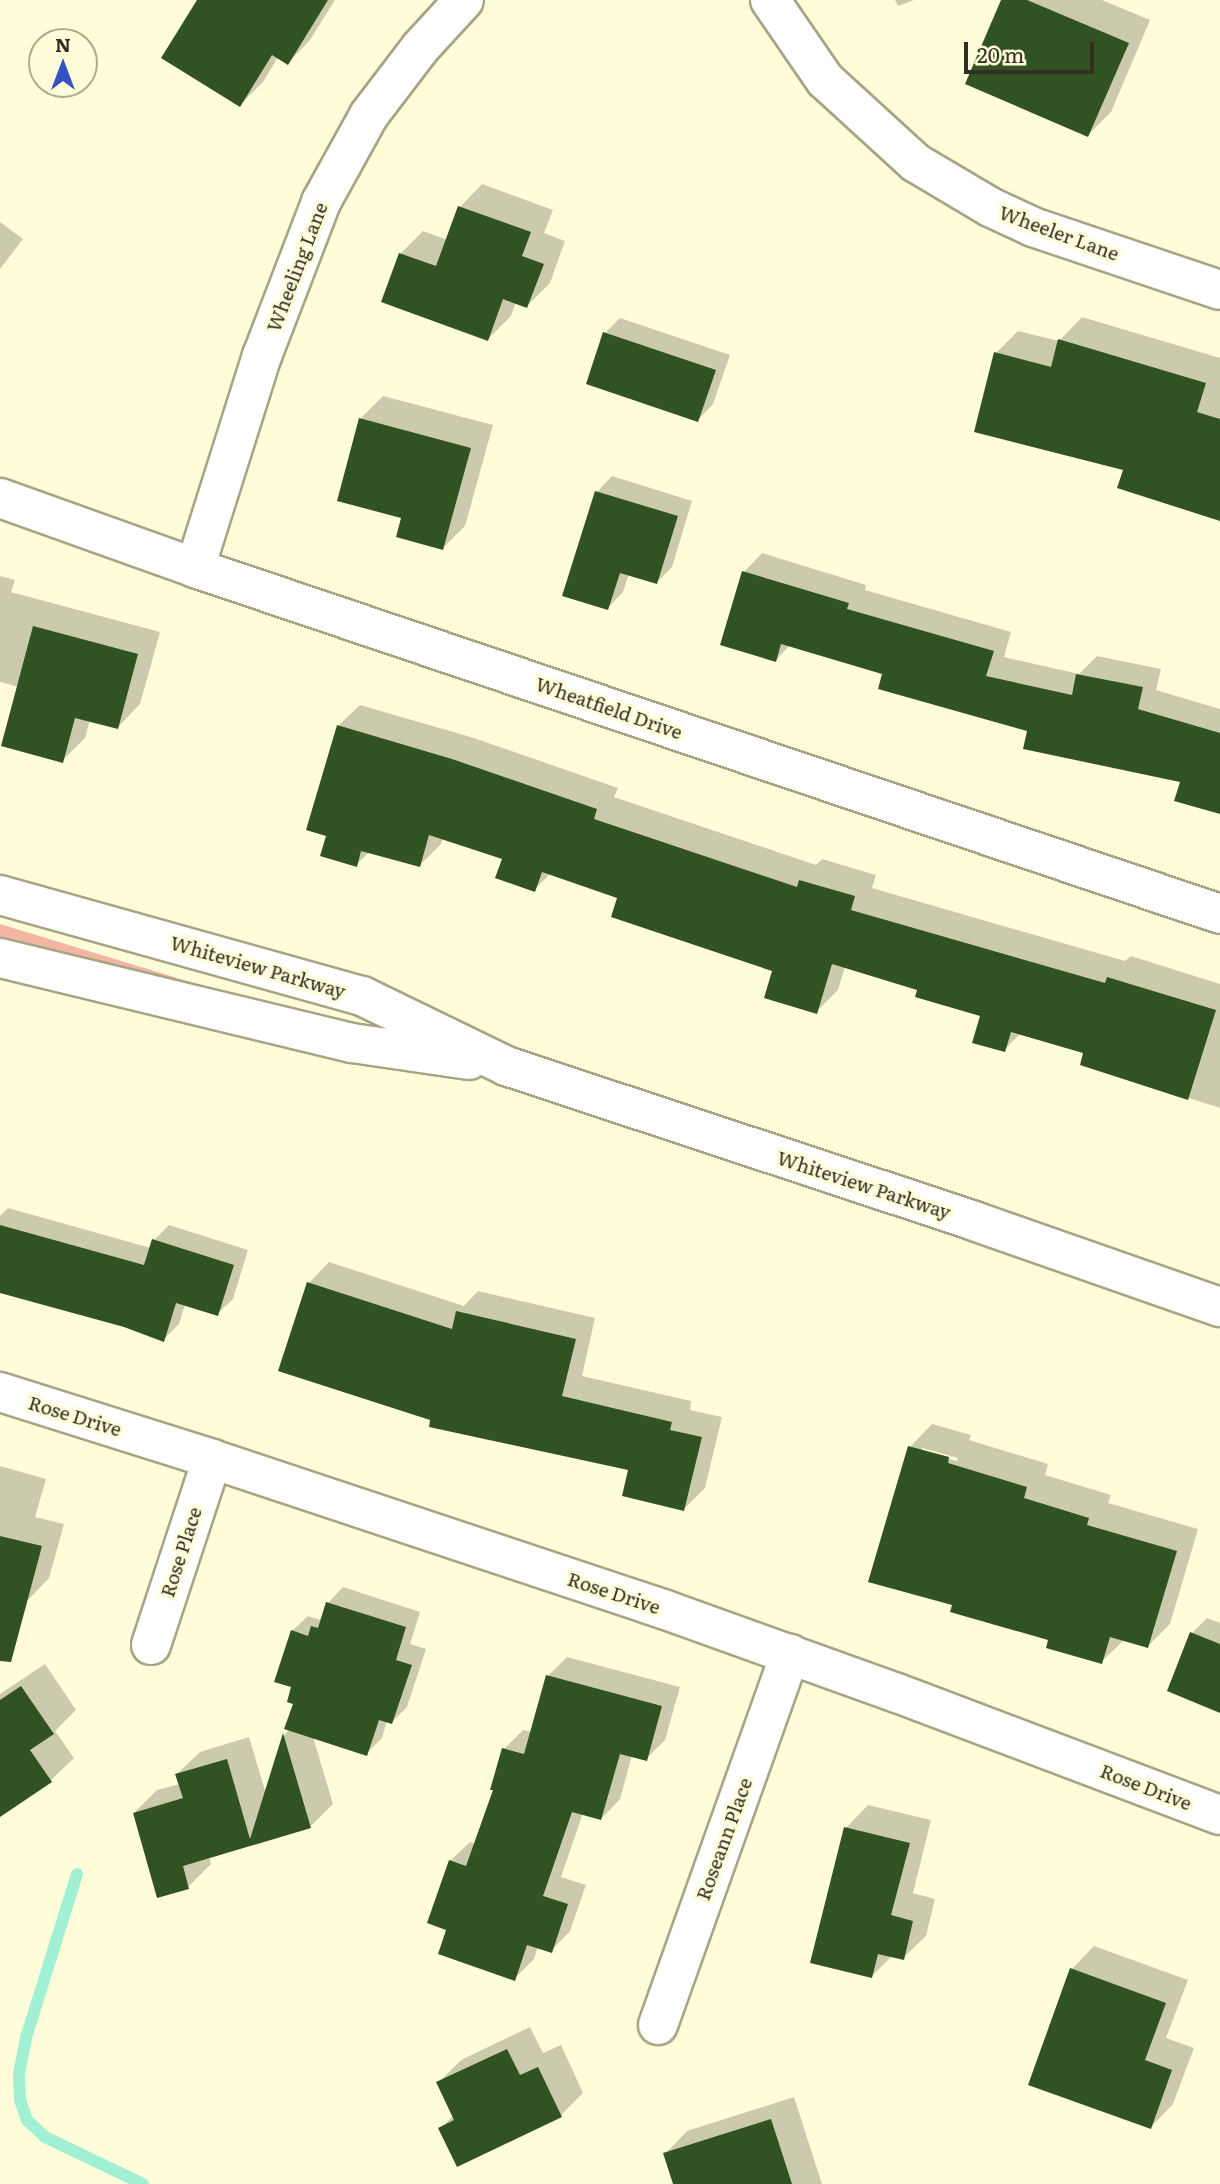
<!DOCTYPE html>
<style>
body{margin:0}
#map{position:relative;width:1220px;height:2184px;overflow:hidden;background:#fffdd9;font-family:Literata,serif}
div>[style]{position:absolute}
.green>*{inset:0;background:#f2b6a3}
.shadow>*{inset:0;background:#0003}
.stream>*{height:12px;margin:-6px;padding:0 6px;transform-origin:6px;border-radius:6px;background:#a1f0d4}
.building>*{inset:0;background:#305321}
.roads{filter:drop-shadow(2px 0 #a6a483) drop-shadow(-2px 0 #a6a483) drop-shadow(0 2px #a6a483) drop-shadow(0 -2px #a6a483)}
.street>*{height:38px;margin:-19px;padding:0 19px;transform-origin:19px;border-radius:19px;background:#fff}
.secondary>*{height:38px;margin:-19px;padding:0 19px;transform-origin:19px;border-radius:19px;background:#fff}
span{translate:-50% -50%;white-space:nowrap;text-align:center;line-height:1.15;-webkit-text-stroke:7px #fffdd9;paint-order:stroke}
.street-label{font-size:19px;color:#302f22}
.north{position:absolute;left:28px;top:28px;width:70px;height:70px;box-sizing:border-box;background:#fffdd9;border:2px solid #acab90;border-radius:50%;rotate:0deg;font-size:19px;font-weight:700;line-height:28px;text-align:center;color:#302f22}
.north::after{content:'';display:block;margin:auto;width:24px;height:32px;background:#3651c3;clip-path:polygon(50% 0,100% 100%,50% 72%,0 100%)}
.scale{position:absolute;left:964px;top:42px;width:130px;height:32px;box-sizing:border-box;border:4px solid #302f22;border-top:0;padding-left:9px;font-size:21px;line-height:24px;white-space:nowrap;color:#302f22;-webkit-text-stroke:5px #fffdd9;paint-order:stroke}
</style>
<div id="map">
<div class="green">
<div style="clip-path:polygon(0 924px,325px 1023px,0 948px)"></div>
</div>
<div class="shadow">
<div style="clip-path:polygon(199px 0,335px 0,310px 40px,288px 63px,278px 57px,263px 82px,240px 105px)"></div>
<div style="clip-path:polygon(895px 0,914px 0,898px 6px)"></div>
<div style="clip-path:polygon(1003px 0,1102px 0,1150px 20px,1111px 112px,1088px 135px)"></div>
<div style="clip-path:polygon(482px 184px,553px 210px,544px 233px,565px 241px,550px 283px,527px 306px,516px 302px,511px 316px,488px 339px,383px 301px,401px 253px,423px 231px,448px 240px,460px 207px)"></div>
<div style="clip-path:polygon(0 222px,23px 239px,0 269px)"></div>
<div style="clip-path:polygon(1082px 317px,1220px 358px,1220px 519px,1125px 469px,996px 353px,1018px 331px,1059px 341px)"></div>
<div style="clip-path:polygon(620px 318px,730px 355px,713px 404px,698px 420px,605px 333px)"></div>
<div style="clip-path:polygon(383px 396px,493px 425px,465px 526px,443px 548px,403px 517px,361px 418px)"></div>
<div style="clip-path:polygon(612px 476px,692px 501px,672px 567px,657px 582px,629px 574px,623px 592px,608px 608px,597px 492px)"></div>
<div style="clip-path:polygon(762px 553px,866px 585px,865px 590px,1011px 632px,1004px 657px,1079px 674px,1097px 656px,1161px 669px,1156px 690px,1220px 709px,1220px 812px,1182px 781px,1029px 729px,884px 673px,790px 645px,776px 660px,744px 572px)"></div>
<div style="clip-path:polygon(0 576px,15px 580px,11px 592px,160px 632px,140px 704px,118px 727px,90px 720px,85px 738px,62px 761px,19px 687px,0 682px)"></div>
<div style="clip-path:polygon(360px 705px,474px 738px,618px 788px,614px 797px,816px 865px,822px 859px,876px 875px,872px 888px,1125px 961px,1131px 956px,1220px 984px,1220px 1108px,1082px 1064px,1086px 1051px,1021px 1033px,1004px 1050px,982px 1015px,919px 989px,845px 967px,838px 990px,816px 1012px,774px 970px,619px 897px,551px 873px,534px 890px,504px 858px,443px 838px,441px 844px,419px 866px,369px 852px,356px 865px,328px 835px,338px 726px)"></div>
<div style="clip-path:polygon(8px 1208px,151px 1248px,154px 1240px,169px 1225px,248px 1250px,233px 1299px,217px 1314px,185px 1304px,179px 1324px,163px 1340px,124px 1325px,0 1291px,0 1216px)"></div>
<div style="clip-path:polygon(329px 1262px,464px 1306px,478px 1291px,595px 1318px,582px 1376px,691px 1401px,690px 1410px,722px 1417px,705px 1488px,684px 1509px,630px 1468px,432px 1418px,309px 1283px)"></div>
<div style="clip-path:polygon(evenodd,932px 1424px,971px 1435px,969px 1440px,1048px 1464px,1045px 1475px,1111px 1495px,1108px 1503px,1198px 1529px,1170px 1624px,1148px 1646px,1124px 1640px,1101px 1662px,1050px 1639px,954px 1604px,910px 1447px,932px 1424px,922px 1448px,958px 1458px,957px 1461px,922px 1452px,922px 1448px)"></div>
<div style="clip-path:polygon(0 1466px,46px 1479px,35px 1517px,64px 1524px,49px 1578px,27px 1601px,0 1611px)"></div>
<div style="clip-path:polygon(343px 1587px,420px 1612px,410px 1644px,426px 1649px,407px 1707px,392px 1722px,387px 1721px,382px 1738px,366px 1754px,313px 1737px,333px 1804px,310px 1827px,209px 1856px,211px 1864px,188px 1887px,134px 1813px,157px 1790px,180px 1784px,177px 1774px,200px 1752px,249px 1737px,266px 1794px,285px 1734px,290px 1729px,295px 1702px,292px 1631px,308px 1616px,320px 1620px,328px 1603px)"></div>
<div style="clip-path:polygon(1207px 1618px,1220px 1623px,1220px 1711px,1192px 1633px)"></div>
<div style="clip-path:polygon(567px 1657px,680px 1687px,665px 1740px,646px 1759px,632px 1755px,620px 1799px,601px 1819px,583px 1813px,561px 1877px,586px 1885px,570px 1931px,551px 1951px,538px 1946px,534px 1959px,515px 1978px,448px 1928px,450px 1861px,470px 1842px,476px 1844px,495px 1789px,504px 1749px,523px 1730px,532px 1732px,548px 1676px)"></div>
<div style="clip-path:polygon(45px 1664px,76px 1710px,55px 1731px,74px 1758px,51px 1780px,0 1815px,0 1694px)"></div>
<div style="clip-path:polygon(868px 1805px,931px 1820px,913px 1893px,935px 1899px,926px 1936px,903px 1958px,892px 1956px,872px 1976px,846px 1828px)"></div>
<div style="clip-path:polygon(1094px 1946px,1188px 1980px,1166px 2038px,1194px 2048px,1173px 2104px,1151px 2127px,1030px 2083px,1072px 1969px)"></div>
<div style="clip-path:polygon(530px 2027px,543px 2053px,561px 2045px,583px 2093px,561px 2115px,440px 2129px,454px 2115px,438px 2083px,461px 2060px)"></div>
<div style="clip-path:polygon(794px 2097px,822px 2184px,674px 2184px,665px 2154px,687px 2131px)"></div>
</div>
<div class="stream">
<div style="left:77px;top:1874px;width:172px;rotate:107.3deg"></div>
<div style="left:26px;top:2038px;width:37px;rotate:101deg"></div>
<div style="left:19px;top:2074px;width:26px;rotate:88deg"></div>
<div style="left:20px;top:2100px;width:21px;rotate:71deg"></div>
<div style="left:27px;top:2120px;width:25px;rotate:43deg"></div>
<div style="left:45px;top:2137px;width:109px;rotate:25.6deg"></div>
</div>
<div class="building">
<div style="clip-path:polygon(197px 0,328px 0,288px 65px,272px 55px,240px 107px,161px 58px)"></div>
<div style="clip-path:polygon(1001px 0,1027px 0,1129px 43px,1088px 137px,965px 84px)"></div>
<div style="clip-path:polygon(458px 206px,531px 232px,522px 256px,544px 264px,527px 308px,503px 299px,488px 341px,381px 302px,399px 253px,436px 266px)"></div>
<div style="clip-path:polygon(603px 332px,716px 370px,698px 422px,586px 384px)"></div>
<div style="clip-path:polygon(1058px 339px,1206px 383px,1197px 412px,1220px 419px,1220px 521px,1117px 488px,1123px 470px,974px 432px,994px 352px,1051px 367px)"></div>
<div style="clip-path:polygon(359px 418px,471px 448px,443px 550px,396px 537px,401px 518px,337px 501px)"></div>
<div style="clip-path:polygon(595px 491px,678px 516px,657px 584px,620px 573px,608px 610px,562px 596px)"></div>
<div style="clip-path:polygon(742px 571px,849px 603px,847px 609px,994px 651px,986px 676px,1072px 695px,1076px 674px,1143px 687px,1138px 709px,1220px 733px,1220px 814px,1174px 801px,1180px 782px,1023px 749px,1027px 731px,878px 689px,882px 674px,781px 644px,776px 662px,720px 645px)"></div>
<div style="clip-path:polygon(33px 626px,138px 654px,118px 729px,75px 718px,63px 763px,1px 746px)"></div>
<div style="clip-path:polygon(337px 725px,452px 759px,597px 809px,594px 819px,797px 887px,799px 880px,855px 896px,851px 910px,1105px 983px,1107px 977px,1216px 1010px,1188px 1100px,1080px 1065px,1083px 1053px,1011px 1032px,1005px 1052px,972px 1043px,980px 1016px,915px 997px,917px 990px,832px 964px,817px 1014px,764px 998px,772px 971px,611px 917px,617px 898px,542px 872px,535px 892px,495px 878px,502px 859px,429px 835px,420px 867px,361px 851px,357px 867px,320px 856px,326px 836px,306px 830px)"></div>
<div style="clip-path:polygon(0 1225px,144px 1265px,152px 1239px,234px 1265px,218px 1316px,176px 1303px,164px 1342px,124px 1327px,0 1293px)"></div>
<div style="clip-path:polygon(307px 1282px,452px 1329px,456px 1311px,576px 1339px,562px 1396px,672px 1422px,670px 1430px,702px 1437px,684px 1511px,622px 1496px,628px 1470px,429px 1427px,430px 1420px,278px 1371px)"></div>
<div style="clip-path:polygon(908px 1446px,949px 1457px,948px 1463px,1027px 1487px,1024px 1498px,1089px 1518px,1087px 1525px,1177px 1551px,1148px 1648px,1110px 1637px,1102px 1664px,1046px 1648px,1048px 1640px,950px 1612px,952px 1605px,868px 1582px)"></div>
<div style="clip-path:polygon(0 1536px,42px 1546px,11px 1662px,0 1661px)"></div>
<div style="clip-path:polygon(326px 1602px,406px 1627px,396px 1660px,412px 1665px,392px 1724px,379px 1720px,367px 1756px,284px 1729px,293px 1704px,287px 1702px,291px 1687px,274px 1682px,291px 1630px,308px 1636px,311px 1626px,318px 1628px)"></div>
<div style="clip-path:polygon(1190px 1632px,1220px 1644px,1220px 1713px,1167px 1691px)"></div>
<div style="clip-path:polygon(546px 1675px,662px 1706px,647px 1761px,620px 1754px,601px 1820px,572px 1812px,543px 1896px,568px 1904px,552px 1953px,527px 1945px,515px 1981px,438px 1954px,446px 1930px,427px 1923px,449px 1860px,466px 1866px,493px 1790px,490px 1790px,502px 1748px,524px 1754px)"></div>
<div style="clip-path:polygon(21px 1686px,54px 1734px,30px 1750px,52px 1782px,0 1817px,0 1700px)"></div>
<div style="clip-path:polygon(283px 1733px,311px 1828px,183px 1866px,189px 1889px,157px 1898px,133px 1813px,183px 1798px,175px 1774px,227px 1759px,250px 1839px)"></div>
<div style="clip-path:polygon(844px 1827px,910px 1843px,891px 1915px,913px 1921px,904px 1960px,878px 1954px,872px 1978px,810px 1963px)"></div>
<div style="clip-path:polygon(1070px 1968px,1166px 2003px,1145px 2060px,1172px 2070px,1151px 2129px,1028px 2085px)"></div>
<div style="clip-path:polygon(507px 2049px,520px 2075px,538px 2067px,562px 2117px,457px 2167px,438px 2128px,454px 2120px,436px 2082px)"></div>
<div style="clip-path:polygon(771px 2119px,792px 2184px,673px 2184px,663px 2153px)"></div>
</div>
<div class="roads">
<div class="street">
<div style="left:770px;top:0;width:97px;rotate:55.5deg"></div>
<div style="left:825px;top:80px;width:123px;rotate:42.4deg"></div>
<div style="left:916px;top:163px;width:86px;rotate:30.7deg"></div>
<div style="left:990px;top:207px;width:47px;rotate:24.9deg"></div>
<div style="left:1033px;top:227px;width:197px;rotate:18.6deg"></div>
<div style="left:0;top:498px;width:207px;rotate:19.7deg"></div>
<div style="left:195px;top:568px;width:1082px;rotate:18.65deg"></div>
<div style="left:195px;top:568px;width:222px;rotate:-72.5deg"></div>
<div style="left:262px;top:356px;width:165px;rotate:-69deg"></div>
<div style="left:321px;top:202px;width:99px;rotate:-61.1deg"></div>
<div style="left:369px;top:115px;width:84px;rotate:-52.7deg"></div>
<div style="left:420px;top:48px;width:65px;rotate:-47.5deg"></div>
<div style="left:0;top:1392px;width:222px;rotate:17.5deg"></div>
<div style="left:212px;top:1459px;width:478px;rotate:18.4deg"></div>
<div style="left:666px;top:1610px;width:245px;rotate:19.8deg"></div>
<div style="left:897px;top:1693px;width:345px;rotate:20.7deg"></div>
<div style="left:151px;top:1645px;width:196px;rotate:-71.8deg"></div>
<div style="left:658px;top:2025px;width:394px;rotate:-70.4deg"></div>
</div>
<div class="secondary">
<div style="left:0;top:895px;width:376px;rotate:15.6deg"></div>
<div style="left:362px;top:996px;width:160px;rotate:25.9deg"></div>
<div style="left:506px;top:1066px;width:493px;rotate:18.3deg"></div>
<div style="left:974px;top:1221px;width:261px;rotate:19.3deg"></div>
<div style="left:0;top:958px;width:362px;rotate:13.6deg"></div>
<div style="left:352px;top:1043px;width:118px;rotate:8.3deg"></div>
</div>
</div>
<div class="street-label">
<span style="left:1059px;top:233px;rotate:20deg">Wheeler Lane</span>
<span style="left:297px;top:267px;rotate:-69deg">Wheeling Lane</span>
<span style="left:609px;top:708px;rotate:19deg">Wheatfield Drive</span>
<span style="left:258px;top:967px;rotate:16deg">Whiteview Parkway</span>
<span style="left:864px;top:1185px;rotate:18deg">Whiteview Parkway</span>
<span style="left:75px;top:1416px;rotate:17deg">Rose Drive</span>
<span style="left:181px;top:1552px;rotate:-72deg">Rose Place</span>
<span style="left:614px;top:1593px;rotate:18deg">Rose Drive</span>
<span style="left:1146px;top:1787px;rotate:21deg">Rose Drive</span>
<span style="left:724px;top:1839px;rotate:-70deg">Roseann Place</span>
</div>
<div class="north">N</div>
<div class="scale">20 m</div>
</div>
